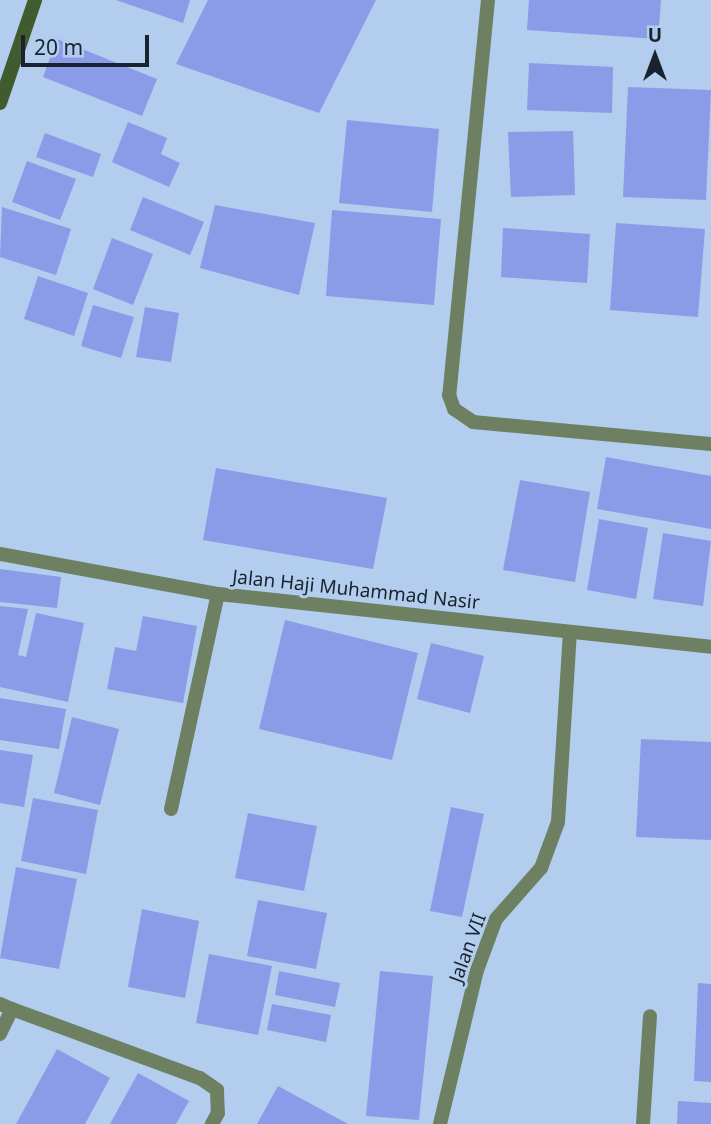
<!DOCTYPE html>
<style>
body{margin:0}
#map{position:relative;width:711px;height:1124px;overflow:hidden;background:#b2cded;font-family:"Noto Sans",sans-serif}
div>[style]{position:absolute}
.building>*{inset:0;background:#8a9ce7}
.street>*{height:14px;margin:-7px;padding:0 7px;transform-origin:7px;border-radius:7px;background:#6d8061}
.secondary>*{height:14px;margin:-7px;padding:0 7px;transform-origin:7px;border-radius:7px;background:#425b2e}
span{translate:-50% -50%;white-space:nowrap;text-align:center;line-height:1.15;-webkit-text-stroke:6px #b2cded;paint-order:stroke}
.street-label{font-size:19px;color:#19232f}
.north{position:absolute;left:620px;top:21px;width:70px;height:70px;-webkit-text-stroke:5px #b2cded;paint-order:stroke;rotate:0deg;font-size:19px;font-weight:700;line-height:28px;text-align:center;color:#19232f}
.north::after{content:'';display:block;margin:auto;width:24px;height:32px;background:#19232f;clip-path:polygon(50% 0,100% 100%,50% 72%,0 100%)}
.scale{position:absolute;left:21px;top:35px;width:128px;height:32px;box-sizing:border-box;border:4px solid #19232f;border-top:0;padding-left:9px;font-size:21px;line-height:24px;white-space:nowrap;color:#19232f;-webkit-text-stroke:5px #b2cded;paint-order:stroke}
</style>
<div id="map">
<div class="building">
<div style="clip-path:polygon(116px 0,190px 0,183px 23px)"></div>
<div style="clip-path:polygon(208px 0,376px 0,319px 113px,176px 64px)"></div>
<div style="clip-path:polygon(529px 0,661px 0,658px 39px,527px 30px)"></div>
<div style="clip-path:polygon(57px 39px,157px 79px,142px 116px,43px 77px)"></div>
<div style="clip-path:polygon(529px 63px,613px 67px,612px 113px,527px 110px)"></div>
<div style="clip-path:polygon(628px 87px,711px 90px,706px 200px,623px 197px)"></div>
<div style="clip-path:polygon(347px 120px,439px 129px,432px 212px,339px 203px)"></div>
<div style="clip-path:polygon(128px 122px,167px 138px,161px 154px,180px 163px,169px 187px,112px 162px)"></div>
<div style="clip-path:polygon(573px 131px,575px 195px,511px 197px,508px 132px)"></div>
<div style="clip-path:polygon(45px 133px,101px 154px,93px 177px,36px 157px)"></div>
<div style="clip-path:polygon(27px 161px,76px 179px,60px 220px,12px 202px)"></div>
<div style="clip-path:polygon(143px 197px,204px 222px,190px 255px,130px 230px)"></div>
<div style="clip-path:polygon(215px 205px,315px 223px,299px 295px,200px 268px)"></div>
<div style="clip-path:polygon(2px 207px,71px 229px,56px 275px,0 257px)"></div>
<div style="clip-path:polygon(332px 210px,441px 219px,434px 305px,326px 296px)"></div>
<div style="clip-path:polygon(616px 223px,705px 229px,698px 317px,610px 310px)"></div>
<div style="clip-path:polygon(503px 228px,590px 234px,587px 283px,501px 277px)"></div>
<div style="clip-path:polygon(112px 238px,153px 254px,133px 305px,93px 289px)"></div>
<div style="clip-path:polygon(38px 276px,88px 293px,74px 336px,24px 319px)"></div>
<div style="clip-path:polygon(93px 305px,134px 317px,121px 358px,81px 346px)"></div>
<div style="clip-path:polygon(145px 307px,179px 313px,171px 362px,136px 357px)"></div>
<div style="clip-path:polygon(606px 457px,711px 476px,711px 529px,597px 509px)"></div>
<div style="clip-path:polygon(216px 468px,387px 498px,373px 569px,203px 540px)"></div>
<div style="clip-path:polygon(520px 480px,590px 492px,575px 582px,503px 570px)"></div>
<div style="clip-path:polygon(599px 519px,648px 528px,636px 599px,587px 590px)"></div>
<div style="clip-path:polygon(663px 533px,711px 541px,703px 606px,653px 599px)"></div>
<div style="clip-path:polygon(0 569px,61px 577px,57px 608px,0 602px)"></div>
<div style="clip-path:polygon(0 606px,28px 609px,18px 655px,26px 657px,36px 613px,84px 623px,68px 702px,0 687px)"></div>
<div style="clip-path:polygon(143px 616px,197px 626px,183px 703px,107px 689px,115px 647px,136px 651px)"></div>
<div style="clip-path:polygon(285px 620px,418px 653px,392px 760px,259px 729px)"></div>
<div style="clip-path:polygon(431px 643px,484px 656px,470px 713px,417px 699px)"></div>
<div style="clip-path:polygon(0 698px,66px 709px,59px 749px,0 740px)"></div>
<div style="clip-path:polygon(72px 717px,119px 729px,100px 805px,54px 793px)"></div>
<div style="clip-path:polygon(641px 739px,711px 742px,711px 840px,636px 837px)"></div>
<div style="clip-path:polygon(0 750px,33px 755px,24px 807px,0 803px)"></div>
<div style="clip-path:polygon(33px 798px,98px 810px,86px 874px,21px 861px)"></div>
<div style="clip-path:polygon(451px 807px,484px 814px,462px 917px,430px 911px)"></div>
<div style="clip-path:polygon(248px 813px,317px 826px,304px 891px,235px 878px)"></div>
<div style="clip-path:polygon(16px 867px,77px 879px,59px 969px,0 958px)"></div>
<div style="clip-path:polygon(258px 900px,327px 913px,316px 969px,247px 956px)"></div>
<div style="clip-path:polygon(142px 909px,199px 921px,185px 998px,128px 987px)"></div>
<div style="clip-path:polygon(209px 954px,272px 966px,258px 1035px,196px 1023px)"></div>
<div style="clip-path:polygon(279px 971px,340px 983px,335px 1007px,275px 995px)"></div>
<div style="clip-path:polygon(380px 971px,433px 976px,419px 1120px,366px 1116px)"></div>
<div style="clip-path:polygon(698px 983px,711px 984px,711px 1082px,694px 1081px)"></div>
<div style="clip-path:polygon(272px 1004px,331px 1015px,326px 1042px,267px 1030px)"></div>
<div style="clip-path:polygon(57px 1049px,110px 1078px,85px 1124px,16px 1124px)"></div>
<div style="clip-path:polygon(138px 1073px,189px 1101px,176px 1124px,110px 1124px)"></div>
<div style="clip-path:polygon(278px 1086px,348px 1124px,257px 1124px)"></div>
<div style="clip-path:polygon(678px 1101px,711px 1103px,711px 1124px,677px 1124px)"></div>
</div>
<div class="street">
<div style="left:488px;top:0;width:397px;rotate:95.6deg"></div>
<div style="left:449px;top:395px;width:15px;rotate:70deg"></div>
<div style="left:454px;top:409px;width:23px;rotate:34deg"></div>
<div style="left:473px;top:422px;width:239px;rotate:5.3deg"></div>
<div style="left:0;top:554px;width:222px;rotate:10.4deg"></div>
<div style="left:218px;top:594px;width:496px;rotate:6.1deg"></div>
<div style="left:171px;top:809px;width:220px;rotate:-77.7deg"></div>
<div style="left:0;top:1004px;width:13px;rotate:23deg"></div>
<div style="left:12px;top:1009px;width:28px;rotate:116deg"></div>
<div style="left:12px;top:1009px;width:200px;rotate:20.2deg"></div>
<div style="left:200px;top:1078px;width:21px;rotate:35deg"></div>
<div style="left:217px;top:1090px;width:23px;rotate:88deg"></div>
<div style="left:218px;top:1113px;width:13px;rotate:119deg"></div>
<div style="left:440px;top:1124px;width:158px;rotate:-76.5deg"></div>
<div style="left:477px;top:970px;width:54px;rotate:-69.6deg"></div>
<div style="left:496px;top:919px;width:68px;rotate:-48.6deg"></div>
<div style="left:541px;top:868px;width:49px;rotate:-69.7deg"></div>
<div style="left:558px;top:822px;width:190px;rotate:-86.4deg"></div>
<div style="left:643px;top:1124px;width:108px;rotate:-86.3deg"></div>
</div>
<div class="secondary">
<div style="left:0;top:103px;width:109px;rotate:-71.2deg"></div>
</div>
<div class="street-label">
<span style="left:356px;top:590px;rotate:6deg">Jalan Haji Muhammad Nasir</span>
<span style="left:468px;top:948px;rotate:-70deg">Jalan VII</span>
</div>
<div class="north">U</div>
<div class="scale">20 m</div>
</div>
